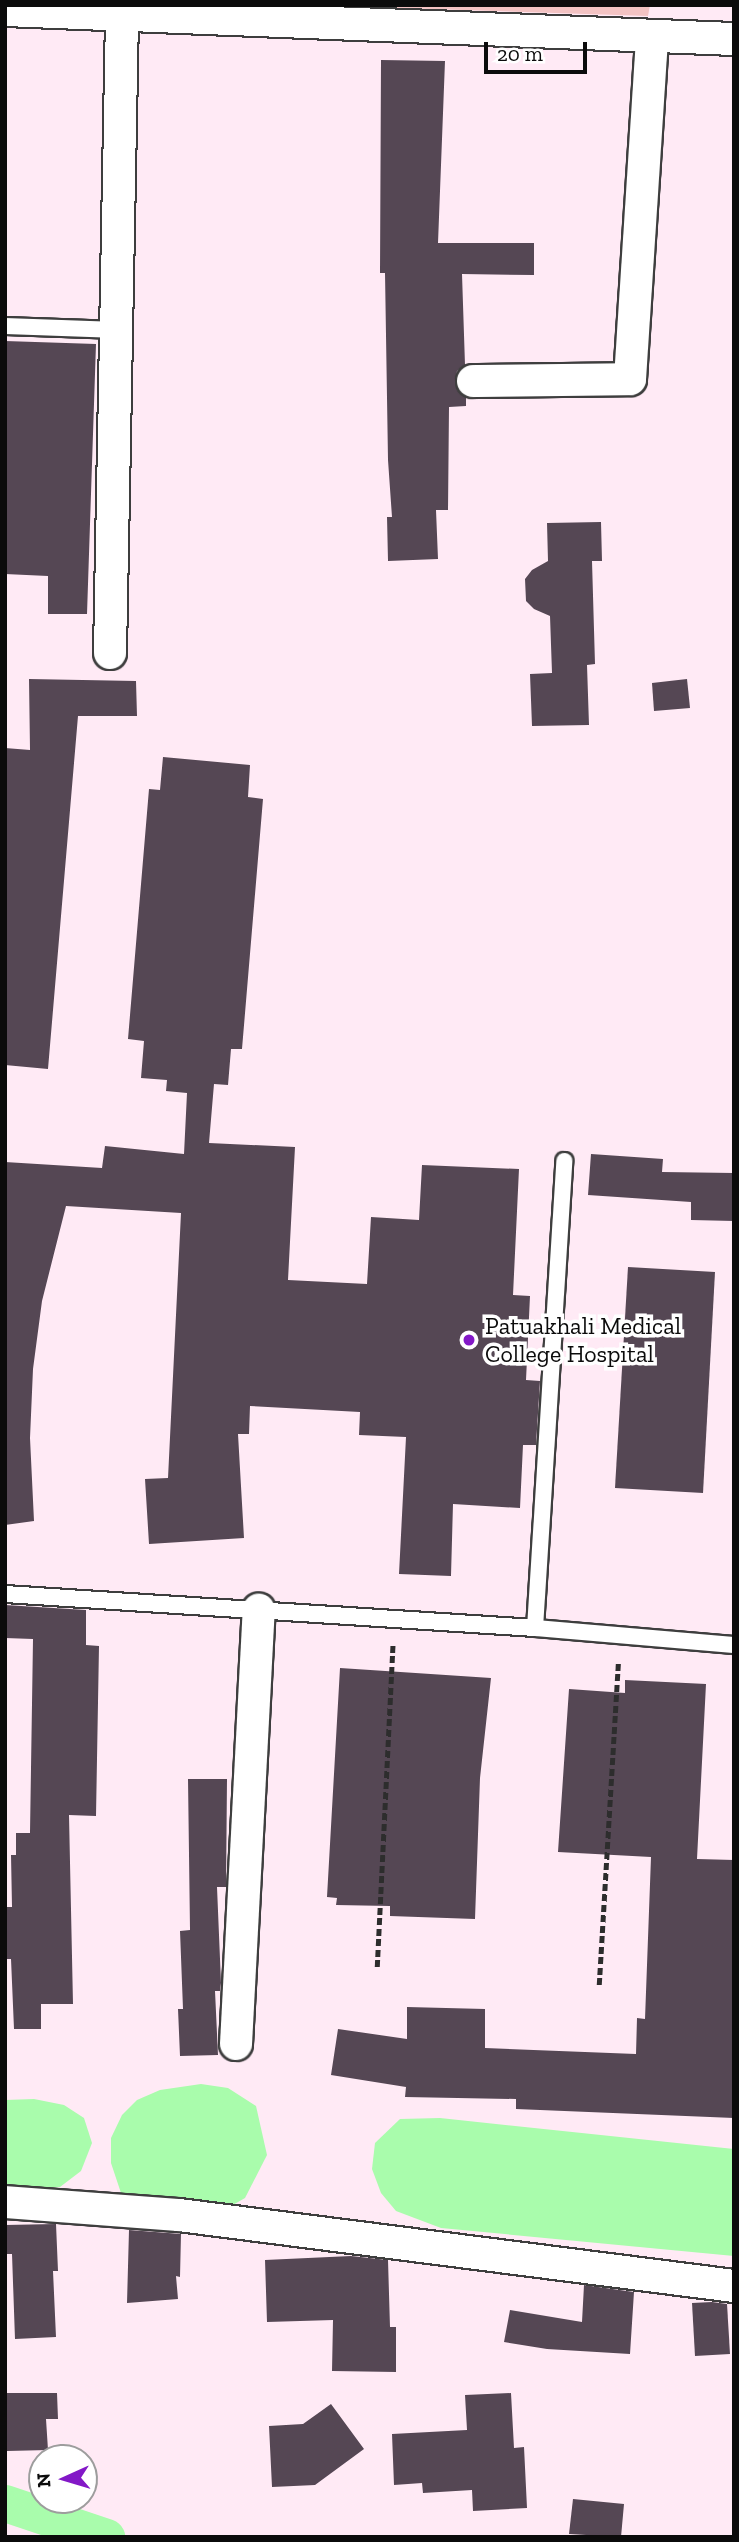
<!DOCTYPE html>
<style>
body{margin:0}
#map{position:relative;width:739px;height:2542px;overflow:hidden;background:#ffeaf5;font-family:"Zilla Slab",serif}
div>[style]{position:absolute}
.pitch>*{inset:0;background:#f3c3c3}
.water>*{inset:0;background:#a9fcac}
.canal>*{height:37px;margin:-18.5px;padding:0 18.5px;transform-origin:18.5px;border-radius:18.5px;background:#a9fcac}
.building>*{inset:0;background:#554754}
.path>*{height:4.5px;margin-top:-2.25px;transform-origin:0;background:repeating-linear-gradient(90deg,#2d2d2d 0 7px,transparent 0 10.5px)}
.roads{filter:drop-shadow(2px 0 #3e3e3e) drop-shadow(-2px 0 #3e3e3e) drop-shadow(0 2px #3e3e3e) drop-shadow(0 -2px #3e3e3e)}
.service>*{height:16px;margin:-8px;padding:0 8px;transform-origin:8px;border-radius:8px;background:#fff}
.minor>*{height:32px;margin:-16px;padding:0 16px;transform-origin:16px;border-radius:16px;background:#fff}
.dots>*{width:19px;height:19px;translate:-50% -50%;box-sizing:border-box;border:4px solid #fff;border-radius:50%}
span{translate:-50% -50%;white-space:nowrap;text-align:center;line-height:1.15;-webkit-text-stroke:7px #fff;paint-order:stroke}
.poi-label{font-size:24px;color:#0b0b0b}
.left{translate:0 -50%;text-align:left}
.frame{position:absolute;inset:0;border:7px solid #0b0b0b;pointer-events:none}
.north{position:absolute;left:28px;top:2444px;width:70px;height:70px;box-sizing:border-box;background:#fff;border:2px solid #9d9d9d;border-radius:50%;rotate:266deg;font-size:19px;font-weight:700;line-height:28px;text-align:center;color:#0b0b0b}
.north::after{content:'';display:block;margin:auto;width:24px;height:32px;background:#8318c7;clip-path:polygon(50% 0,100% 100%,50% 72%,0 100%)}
.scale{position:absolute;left:484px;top:42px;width:103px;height:32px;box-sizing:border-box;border:4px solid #0b0b0b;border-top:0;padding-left:9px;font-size:21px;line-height:24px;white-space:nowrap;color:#0b0b0b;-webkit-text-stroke:5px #fff;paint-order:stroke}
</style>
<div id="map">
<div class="pitch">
<div style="clip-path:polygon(304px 5px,650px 5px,648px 16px)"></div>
</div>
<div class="water">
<div style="clip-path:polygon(201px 2084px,228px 2088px,256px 2106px,267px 2155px,245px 2198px,224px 2210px,122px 2196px,111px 2163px,111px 2138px,122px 2115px,137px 2100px,160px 2090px)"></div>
<div style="clip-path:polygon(34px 2099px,64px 2105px,84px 2118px,92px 2143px,81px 2171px,60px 2187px,5px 2192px,5px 2100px)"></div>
<div style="clip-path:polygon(440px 2118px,734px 2149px,734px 2256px,441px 2228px,396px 2211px,381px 2193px,372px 2169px,375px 2143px,400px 2119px)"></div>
</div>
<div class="canal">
<div style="left:5px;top:2503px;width:107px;rotate:18.6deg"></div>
</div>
<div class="building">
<div style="clip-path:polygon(381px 60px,445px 61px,438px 243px,534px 243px,534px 275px,462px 274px,465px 365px,457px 371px,455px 382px,458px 391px,466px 397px,466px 406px,449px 407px,448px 510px,436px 510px,438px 559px,388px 561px,387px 517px,392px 517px,388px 460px,385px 273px,380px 273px)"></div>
<div style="clip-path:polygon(5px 341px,96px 344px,87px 614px,48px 614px,48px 576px,5px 574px)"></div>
<div style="clip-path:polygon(601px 522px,602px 561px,592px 561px,595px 664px,587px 665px,589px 725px,532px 726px,530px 674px,552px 673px,550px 616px,534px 609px,526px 601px,525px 579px,532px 570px,548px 561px,547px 523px)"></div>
<div style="clip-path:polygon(29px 679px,136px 681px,137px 716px,78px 716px,48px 1069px,5px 1065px,5px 748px,30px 750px)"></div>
<div style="clip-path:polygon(687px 679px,690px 708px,654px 711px,652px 683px)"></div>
<div style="clip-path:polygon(163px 757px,250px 765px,248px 797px,263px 799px,242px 1049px,231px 1049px,228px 1085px,214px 1084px,209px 1143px,295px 1147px,288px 1280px,367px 1284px,371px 1217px,419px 1220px,422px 1165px,519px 1169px,513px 1295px,530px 1296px,526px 1380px,540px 1381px,536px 1445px,523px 1445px,520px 1508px,453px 1504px,451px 1576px,399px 1574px,406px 1437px,359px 1435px,360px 1412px,250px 1406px,249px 1434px,238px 1434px,244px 1538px,149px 1544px,145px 1479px,168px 1478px,181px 1213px,66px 1206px,42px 1301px,33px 1369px,30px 1438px,34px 1521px,5px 1525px,5px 1162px,102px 1168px,105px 1146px,184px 1154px,187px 1093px,166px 1091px,167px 1080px,141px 1078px,144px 1041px,128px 1039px,149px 789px,160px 790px)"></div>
<div style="clip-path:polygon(591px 1154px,663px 1159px,662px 1172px,734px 1173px,734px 1221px,691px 1220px,691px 1202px,588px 1195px)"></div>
<div style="clip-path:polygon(628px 1267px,715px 1272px,703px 1493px,615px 1488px)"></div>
<div style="clip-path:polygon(5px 1605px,86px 1610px,86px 1645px,99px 1646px,96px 1816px,69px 1815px,73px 2004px,41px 2004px,41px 2029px,14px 2029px,11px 1959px,5px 1959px,5px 1907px,12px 1907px,11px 1855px,16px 1855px,16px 1833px,30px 1833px,33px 1639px,5px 1638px)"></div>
<div style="clip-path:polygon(340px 1668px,491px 1678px,480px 1778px,475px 1919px,390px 1916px,390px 1906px,336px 1905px,337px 1898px,327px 1897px)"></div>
<div style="clip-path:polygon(625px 1680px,706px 1684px,697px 1859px,734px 1860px,734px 2118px,516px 2109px,516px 2099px,405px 2097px,406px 2087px,331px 2075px,338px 2029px,407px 2039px,407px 2007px,485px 2009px,485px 2048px,636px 2054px,637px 2018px,645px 2019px,651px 1857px,558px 1852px,569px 1689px,625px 1693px)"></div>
<div style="clip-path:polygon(188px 1779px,227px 1779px,226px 1887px,217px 1887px,221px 1983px,220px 1991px,215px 1991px,218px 2055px,180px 2056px,178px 2009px,183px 2009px,180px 1931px,190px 1930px)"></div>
<div style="clip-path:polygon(56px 2224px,58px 2271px,53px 2271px,56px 2337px,15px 2339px,12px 2254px,5px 2254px,5px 2225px)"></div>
<div style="clip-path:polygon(129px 2230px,181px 2234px,180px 2277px,176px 2276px,178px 2299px,127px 2303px)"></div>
<div style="clip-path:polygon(351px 2256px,388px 2260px,390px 2327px,396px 2327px,396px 2372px,332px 2371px,333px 2320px,267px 2322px,265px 2260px)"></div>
<div style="clip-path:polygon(584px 2285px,634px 2292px,630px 2354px,547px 2349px,504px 2342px,510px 2310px,582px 2322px)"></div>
<div style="clip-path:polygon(712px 2302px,727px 2304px,730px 2354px,695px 2356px,692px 2303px)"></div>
<div style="clip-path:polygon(5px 2393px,57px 2393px,58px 2419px,46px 2419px,48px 2450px,7px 2451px)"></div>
<div style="clip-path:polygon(511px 2393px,514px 2448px,524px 2447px,527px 2508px,473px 2511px,472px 2490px,423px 2493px,422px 2483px,394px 2485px,392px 2434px,467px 2430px,465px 2395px)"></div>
<div style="clip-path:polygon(331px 2404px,364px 2449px,315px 2485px,272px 2487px,269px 2426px,303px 2424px)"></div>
<div style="clip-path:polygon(573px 2499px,624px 2504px,621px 2537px,569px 2534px)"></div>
</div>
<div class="path">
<div style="left:377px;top:1967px;width:325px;rotate:-87.2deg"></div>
<div style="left:599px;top:1985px;width:325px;rotate:-86.6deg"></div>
</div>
<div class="roads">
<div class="service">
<div style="left:5px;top:326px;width:112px;rotate:2deg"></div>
<div style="left:5px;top:1594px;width:531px;rotate:3.67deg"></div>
<div style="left:535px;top:1628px;width:200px;rotate:4.9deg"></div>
<div style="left:535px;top:1628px;width:468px;rotate:-86.4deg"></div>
</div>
<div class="minor">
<div style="left:5px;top:10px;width:730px;rotate:2.28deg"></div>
<div style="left:473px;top:381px;width:157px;rotate:-0.7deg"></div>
<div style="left:630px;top:379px;width:343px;rotate:-86.3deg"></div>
<div style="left:110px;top:653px;width:636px;rotate:-88.92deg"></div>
<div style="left:236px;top:2044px;width:435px;rotate:-87deg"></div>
<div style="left:5px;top:2202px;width:174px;rotate:4.3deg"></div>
<div style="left:179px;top:2215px;width:560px;rotate:7.29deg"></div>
</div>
</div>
<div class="dots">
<div style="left:469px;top:1340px;background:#8318c7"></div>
</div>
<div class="poi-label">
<span class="left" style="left:485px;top:1340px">Patuakhali Medical<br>College Hospital</span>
</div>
<div class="frame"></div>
<div class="north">N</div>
<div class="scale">20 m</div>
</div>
